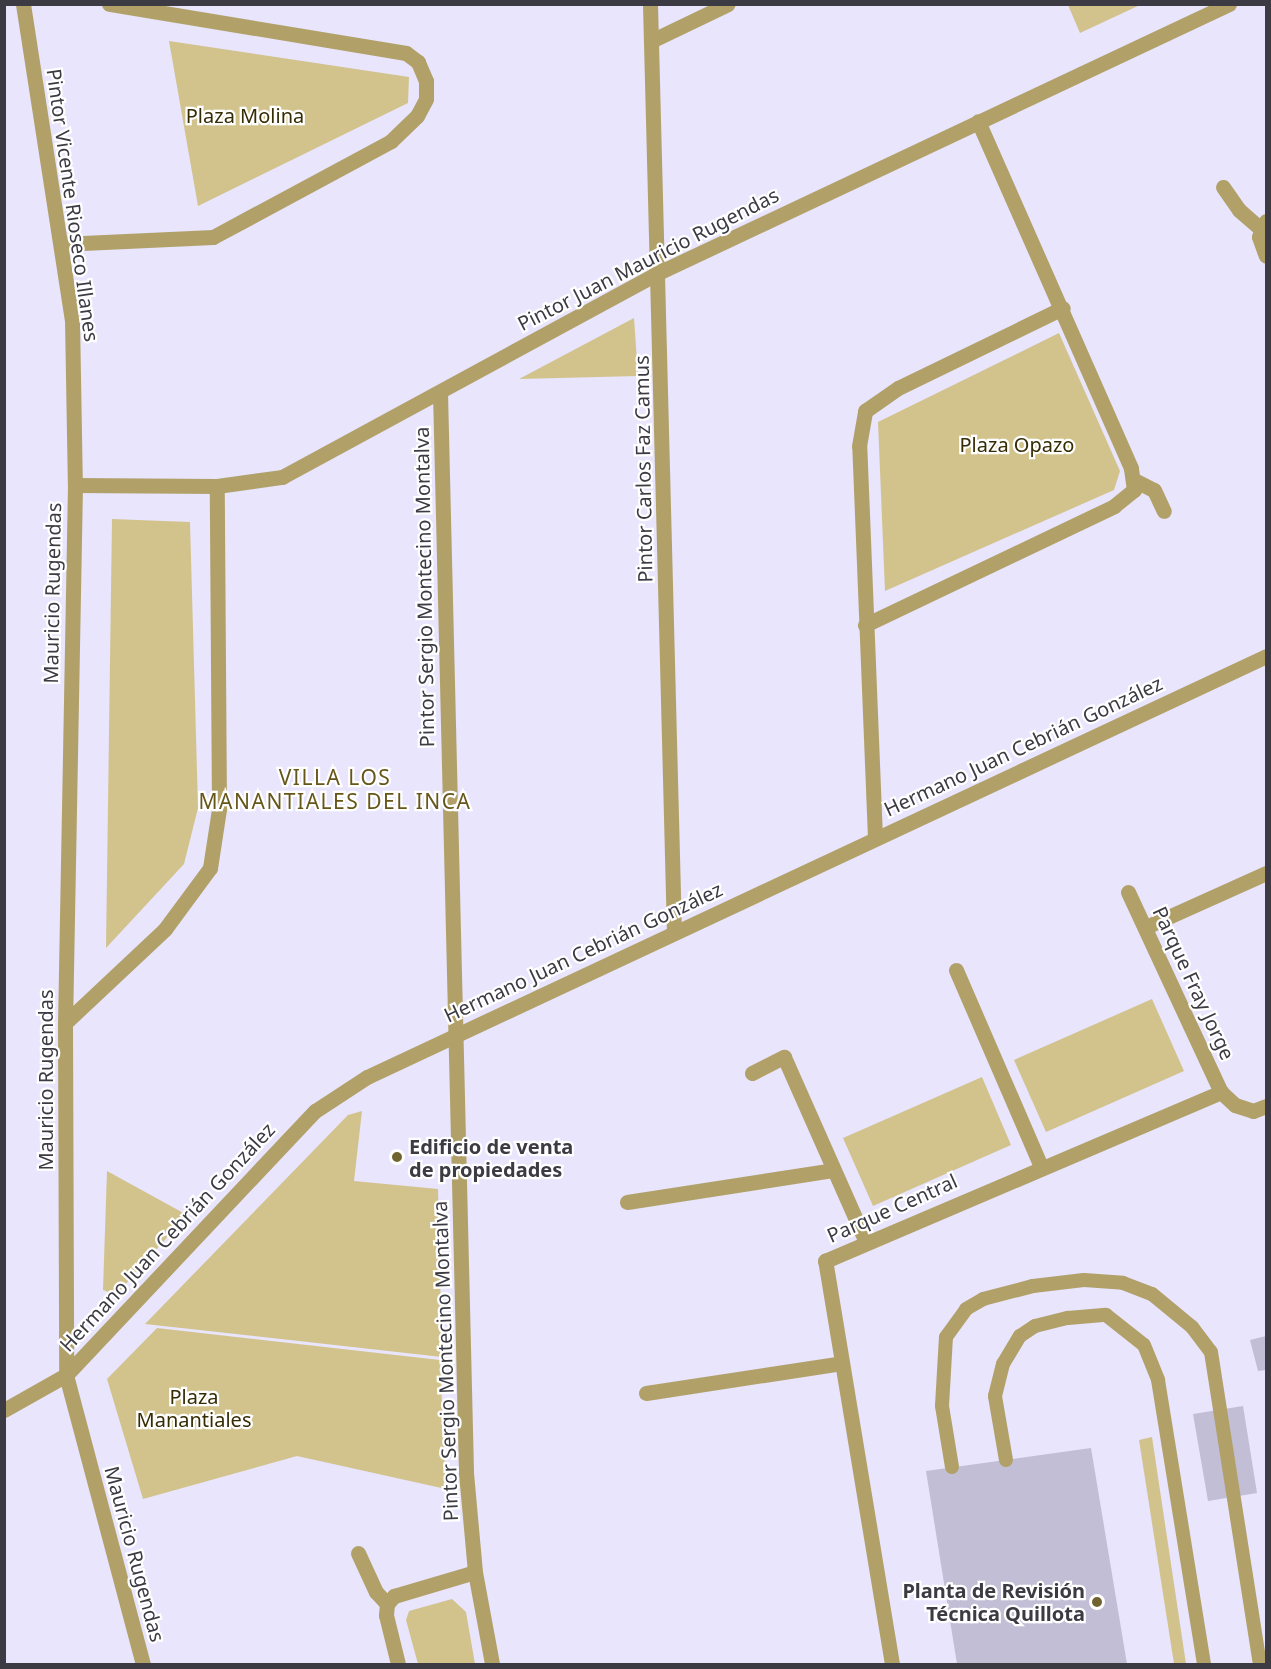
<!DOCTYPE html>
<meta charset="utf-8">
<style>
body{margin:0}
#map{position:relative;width:1271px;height:1669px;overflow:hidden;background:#e8e5fd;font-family:"Noto Sans",sans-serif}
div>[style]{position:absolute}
.green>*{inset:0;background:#d2c38d}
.building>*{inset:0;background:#c1bed5}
.lane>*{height:14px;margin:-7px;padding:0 7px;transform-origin:7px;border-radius:7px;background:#b1a169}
.street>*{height:15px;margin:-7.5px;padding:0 7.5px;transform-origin:7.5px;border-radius:7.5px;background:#b1a169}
.dots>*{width:16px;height:16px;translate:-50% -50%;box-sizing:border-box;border:3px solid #fff;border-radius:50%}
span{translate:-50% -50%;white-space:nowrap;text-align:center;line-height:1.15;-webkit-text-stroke:4.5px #fff;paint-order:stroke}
.park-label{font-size:20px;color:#362c04}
.street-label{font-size:20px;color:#3c3b44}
.poi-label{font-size:20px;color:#3c3b44;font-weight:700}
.left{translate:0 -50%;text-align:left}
.right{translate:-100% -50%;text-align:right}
.neighbourhood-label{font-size:21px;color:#66561a;letter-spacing:1.5px}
.frame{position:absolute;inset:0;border:6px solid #3c3b44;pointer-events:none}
</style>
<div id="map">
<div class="green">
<div style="clip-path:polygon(1068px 5px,1140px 5px,1080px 33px)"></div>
<div style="clip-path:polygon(169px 41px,409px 77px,408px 103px,198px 206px)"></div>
<div style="clip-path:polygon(634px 318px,638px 376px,519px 379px)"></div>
<div style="clip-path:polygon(1059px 333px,1120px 471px,1114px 490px,885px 591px,878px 422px)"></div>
<div style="clip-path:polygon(112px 519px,190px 522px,198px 808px,184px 864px,106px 948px)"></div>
<div style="clip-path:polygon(1152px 999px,1184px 1071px,1046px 1132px,1014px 1060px)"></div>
<div style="clip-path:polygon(982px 1077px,1011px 1145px,873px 1206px,843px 1138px)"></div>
<div style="clip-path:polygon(362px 1111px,354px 1181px,438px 1189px,442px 1357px,145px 1324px,348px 1115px)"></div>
<div style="clip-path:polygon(107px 1171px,187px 1215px,116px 1295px,103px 1290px)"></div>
<div style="clip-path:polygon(157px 1328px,440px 1360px,446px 1489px,297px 1456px,143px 1499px,107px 1379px)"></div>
<div style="clip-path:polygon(1152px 1437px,1186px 1664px,1174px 1664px,1139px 1440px)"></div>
<div style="clip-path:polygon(452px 1599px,466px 1612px,475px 1664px,418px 1664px,406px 1620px,409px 1611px)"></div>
</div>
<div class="building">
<div style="clip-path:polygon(1266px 1336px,1266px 1370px,1258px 1371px,1250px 1340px)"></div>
<div style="clip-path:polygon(1243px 1406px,1257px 1493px,1208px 1501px,1193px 1414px)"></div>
<div style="clip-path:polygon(1091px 1448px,1127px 1664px,957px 1664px,926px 1471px)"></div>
</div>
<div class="lane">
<div style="left:1006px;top:1460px;width:65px;rotate:-99.8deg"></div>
<div style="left:995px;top:1396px;width:33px;rotate:-76deg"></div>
<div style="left:1003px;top:1364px;width:33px;rotate:-59deg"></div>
<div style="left:1020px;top:1336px;width:18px;rotate:-34deg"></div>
<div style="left:1035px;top:1326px;width:34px;rotate:-14deg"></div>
<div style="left:1068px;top:1318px;width:38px;rotate:-5deg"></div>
<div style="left:1106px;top:1315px;width:48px;rotate:38.3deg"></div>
<div style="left:1144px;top:1345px;width:38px;rotate:68deg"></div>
<div style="left:1158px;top:1380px;width:288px;rotate:80.8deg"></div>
<div style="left:952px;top:1467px;width:62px;rotate:-99.3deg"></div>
<div style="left:942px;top:1406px;width:69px;rotate:-86.7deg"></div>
<div style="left:946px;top:1337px;width:34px;rotate:-54deg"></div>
<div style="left:966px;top:1309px;width:20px;rotate:-30deg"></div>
<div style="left:983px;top:1299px;width:52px;rotate:-14.6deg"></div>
<div style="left:1033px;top:1286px;width:51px;rotate:-6.7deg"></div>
<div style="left:1084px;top:1280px;width:39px;rotate:4deg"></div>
<div style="left:1123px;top:1283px;width:31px;rotate:21deg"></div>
<div style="left:1152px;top:1294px;width:52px;rotate:39.5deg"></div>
<div style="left:1192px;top:1327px;width:31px;rotate:53deg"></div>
<div style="left:1211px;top:1352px;width:316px;rotate:81.1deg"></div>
</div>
<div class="street">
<div style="left:23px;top:4px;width:319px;rotate:81.2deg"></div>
<div style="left:72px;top:319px;width:166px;rotate:89deg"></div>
<div style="left:75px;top:485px;width:538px;rotate:91.06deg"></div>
<div style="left:65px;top:1023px;width:352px;rotate:89.8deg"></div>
<div style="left:66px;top:1375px;width:299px;rotate:75.1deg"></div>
<div style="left:650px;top:4px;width:928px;rotate:88.52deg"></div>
<div style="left:651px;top:41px;width:85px;rotate:-25.7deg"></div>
<div style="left:1223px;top:187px;width:28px;rotate:55deg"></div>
<div style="left:1239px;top:210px;width:28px;rotate:41deg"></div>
<div style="left:1266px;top:221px;width:17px;rotate:114deg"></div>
<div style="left:1259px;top:237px;width:20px;rotate:70deg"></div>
<div style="left:61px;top:244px;width:152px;rotate:-2.6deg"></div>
<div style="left:213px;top:237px;width:202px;rotate:-28.3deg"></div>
<div style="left:391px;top:141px;width:36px;rotate:-44deg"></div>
<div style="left:417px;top:116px;width:19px;rotate:-62deg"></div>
<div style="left:426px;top:99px;width:18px;rotate:-90deg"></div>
<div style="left:426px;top:81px;width:21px;rotate:-113deg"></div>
<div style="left:418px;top:62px;width:15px;rotate:-143deg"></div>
<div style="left:406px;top:53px;width:301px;rotate:-170.6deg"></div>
<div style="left:440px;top:392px;width:1081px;rotate:88.62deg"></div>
<div style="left:466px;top:1473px;width:99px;rotate:84.8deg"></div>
<div style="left:475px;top:1572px;width:94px;rotate:79.5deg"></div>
<div style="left:1134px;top:480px;width:22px;rotate:27deg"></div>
<div style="left:1154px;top:490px;width:23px;rotate:65deg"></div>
<div style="left:75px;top:485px;width:142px;rotate:0.4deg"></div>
<div style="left:217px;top:486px;width:66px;rotate:-7.9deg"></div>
<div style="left:282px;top:477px;width:430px;rotate:-28.5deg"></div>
<div style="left:660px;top:272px;width:629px;rotate:-25.22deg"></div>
<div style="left:865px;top:625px;width:276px;rotate:-25.5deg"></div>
<div style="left:1114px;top:506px;width:26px;rotate:-39deg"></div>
<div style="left:1134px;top:490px;width:22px;rotate:-98deg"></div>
<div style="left:1131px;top:468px;width:379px;rotate:-113.8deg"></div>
<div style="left:875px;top:838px;width:392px;rotate:-92.3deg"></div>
<div style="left:859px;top:446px;width:36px;rotate:-80deg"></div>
<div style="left:865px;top:411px;width:40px;rotate:-34.9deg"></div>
<div style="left:898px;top:388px;width:183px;rotate:-25.9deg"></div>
<div style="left:1128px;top:892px;width:221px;rotate:65.1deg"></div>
<div style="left:1221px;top:1092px;width:19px;rotate:43deg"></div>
<div style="left:1235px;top:1105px;width:19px;rotate:18deg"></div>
<div style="left:1253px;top:1111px;width:14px;rotate:-21deg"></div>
<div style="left:1146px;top:927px;width:132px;rotate:-24.2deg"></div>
<div style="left:956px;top:970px;width:214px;rotate:66.6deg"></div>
<div style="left:65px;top:1023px;width:137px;rotate:-43.2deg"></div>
<div style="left:165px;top:929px;width:76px;rotate:-53.6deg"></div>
<div style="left:210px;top:868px;width:60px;rotate:-81.3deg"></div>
<div style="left:219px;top:809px;width:323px;rotate:-90.4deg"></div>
<div style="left:752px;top:1073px;width:36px;rotate:-27deg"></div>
<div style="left:784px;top:1057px;width:202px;rotate:66.1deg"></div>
<div style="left:627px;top:1202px;width:208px;rotate:-8.8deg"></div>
<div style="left:646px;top:1393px;width:198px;rotate:-8.7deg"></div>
<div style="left:4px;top:1410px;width:71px;rotate:-29.4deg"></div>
<div style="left:66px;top:1375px;width:363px;rotate:-46.7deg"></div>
<div style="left:315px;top:1111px;width:62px;rotate:-33.2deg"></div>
<div style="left:367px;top:1077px;width:993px;rotate:-25.09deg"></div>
<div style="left:358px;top:1553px;width:43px;rotate:65.2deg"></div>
<div style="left:376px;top:1592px;width:16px;rotate:47deg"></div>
<div style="left:398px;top:1664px;width:50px;rotate:-103.8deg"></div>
<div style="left:386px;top:1615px;width:11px;rotate:-85deg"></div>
<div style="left:387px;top:1604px;width:11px;rotate:-49deg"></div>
<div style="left:394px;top:1596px;width:84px;rotate:-16.5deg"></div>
<div style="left:892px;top:1664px;width:409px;rotate:-99.4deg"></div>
<div style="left:825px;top:1261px;width:431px;rotate:-23.1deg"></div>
</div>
<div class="dots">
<div style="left:397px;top:1157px;background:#716330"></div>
<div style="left:1097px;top:1602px;background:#716330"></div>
</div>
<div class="park-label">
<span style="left:245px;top:115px">Plaza Molina</span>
<span style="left:1017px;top:444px">Plaza Opazo</span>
<span style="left:194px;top:1408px">Plaza<br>Manantiales</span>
</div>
<div class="street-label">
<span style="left:73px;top:205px;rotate:82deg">Pintor Vicente Rioseco Illanes</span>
<span style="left:648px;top:259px;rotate:-27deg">Pintor Juan Mauricio Rugendas</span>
<span style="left:643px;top:469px;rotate:-91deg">Pintor Carlos Faz Camus</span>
<span style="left:424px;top:587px;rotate:-91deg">Pintor Sergio Montecino Montalva</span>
<span style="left:52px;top:593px;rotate:-89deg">Mauricio Rugendas</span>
<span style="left:1023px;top:746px;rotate:-25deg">Hermano Juan Cebrián González</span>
<span style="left:583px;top:952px;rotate:-25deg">Hermano Juan Cebrián González</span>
<span style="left:1194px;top:983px;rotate:65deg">Parque Fray Jorge</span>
<span style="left:45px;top:1080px;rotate:-90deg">Mauricio Rugendas</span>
<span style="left:892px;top:1208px;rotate:-24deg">Parque Central</span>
<span style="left:167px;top:1237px;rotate:-47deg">Hermano Juan Cebrián González</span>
<span style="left:445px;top:1361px;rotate:-92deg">Pintor Sergio Montecino Montalva</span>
<span style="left:135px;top:1554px;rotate:75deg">Mauricio Rugendas</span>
</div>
<div class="poi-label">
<span class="left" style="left:409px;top:1158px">Edificio de venta<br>de propiedades</span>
<span class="right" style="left:1085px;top:1602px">Planta de Revisión<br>Técnica Quillota</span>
</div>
<div class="neighbourhood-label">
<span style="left:335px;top:789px">VILLA LOS<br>MANANTIALES DEL INCA</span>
</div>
<div class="frame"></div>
</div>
